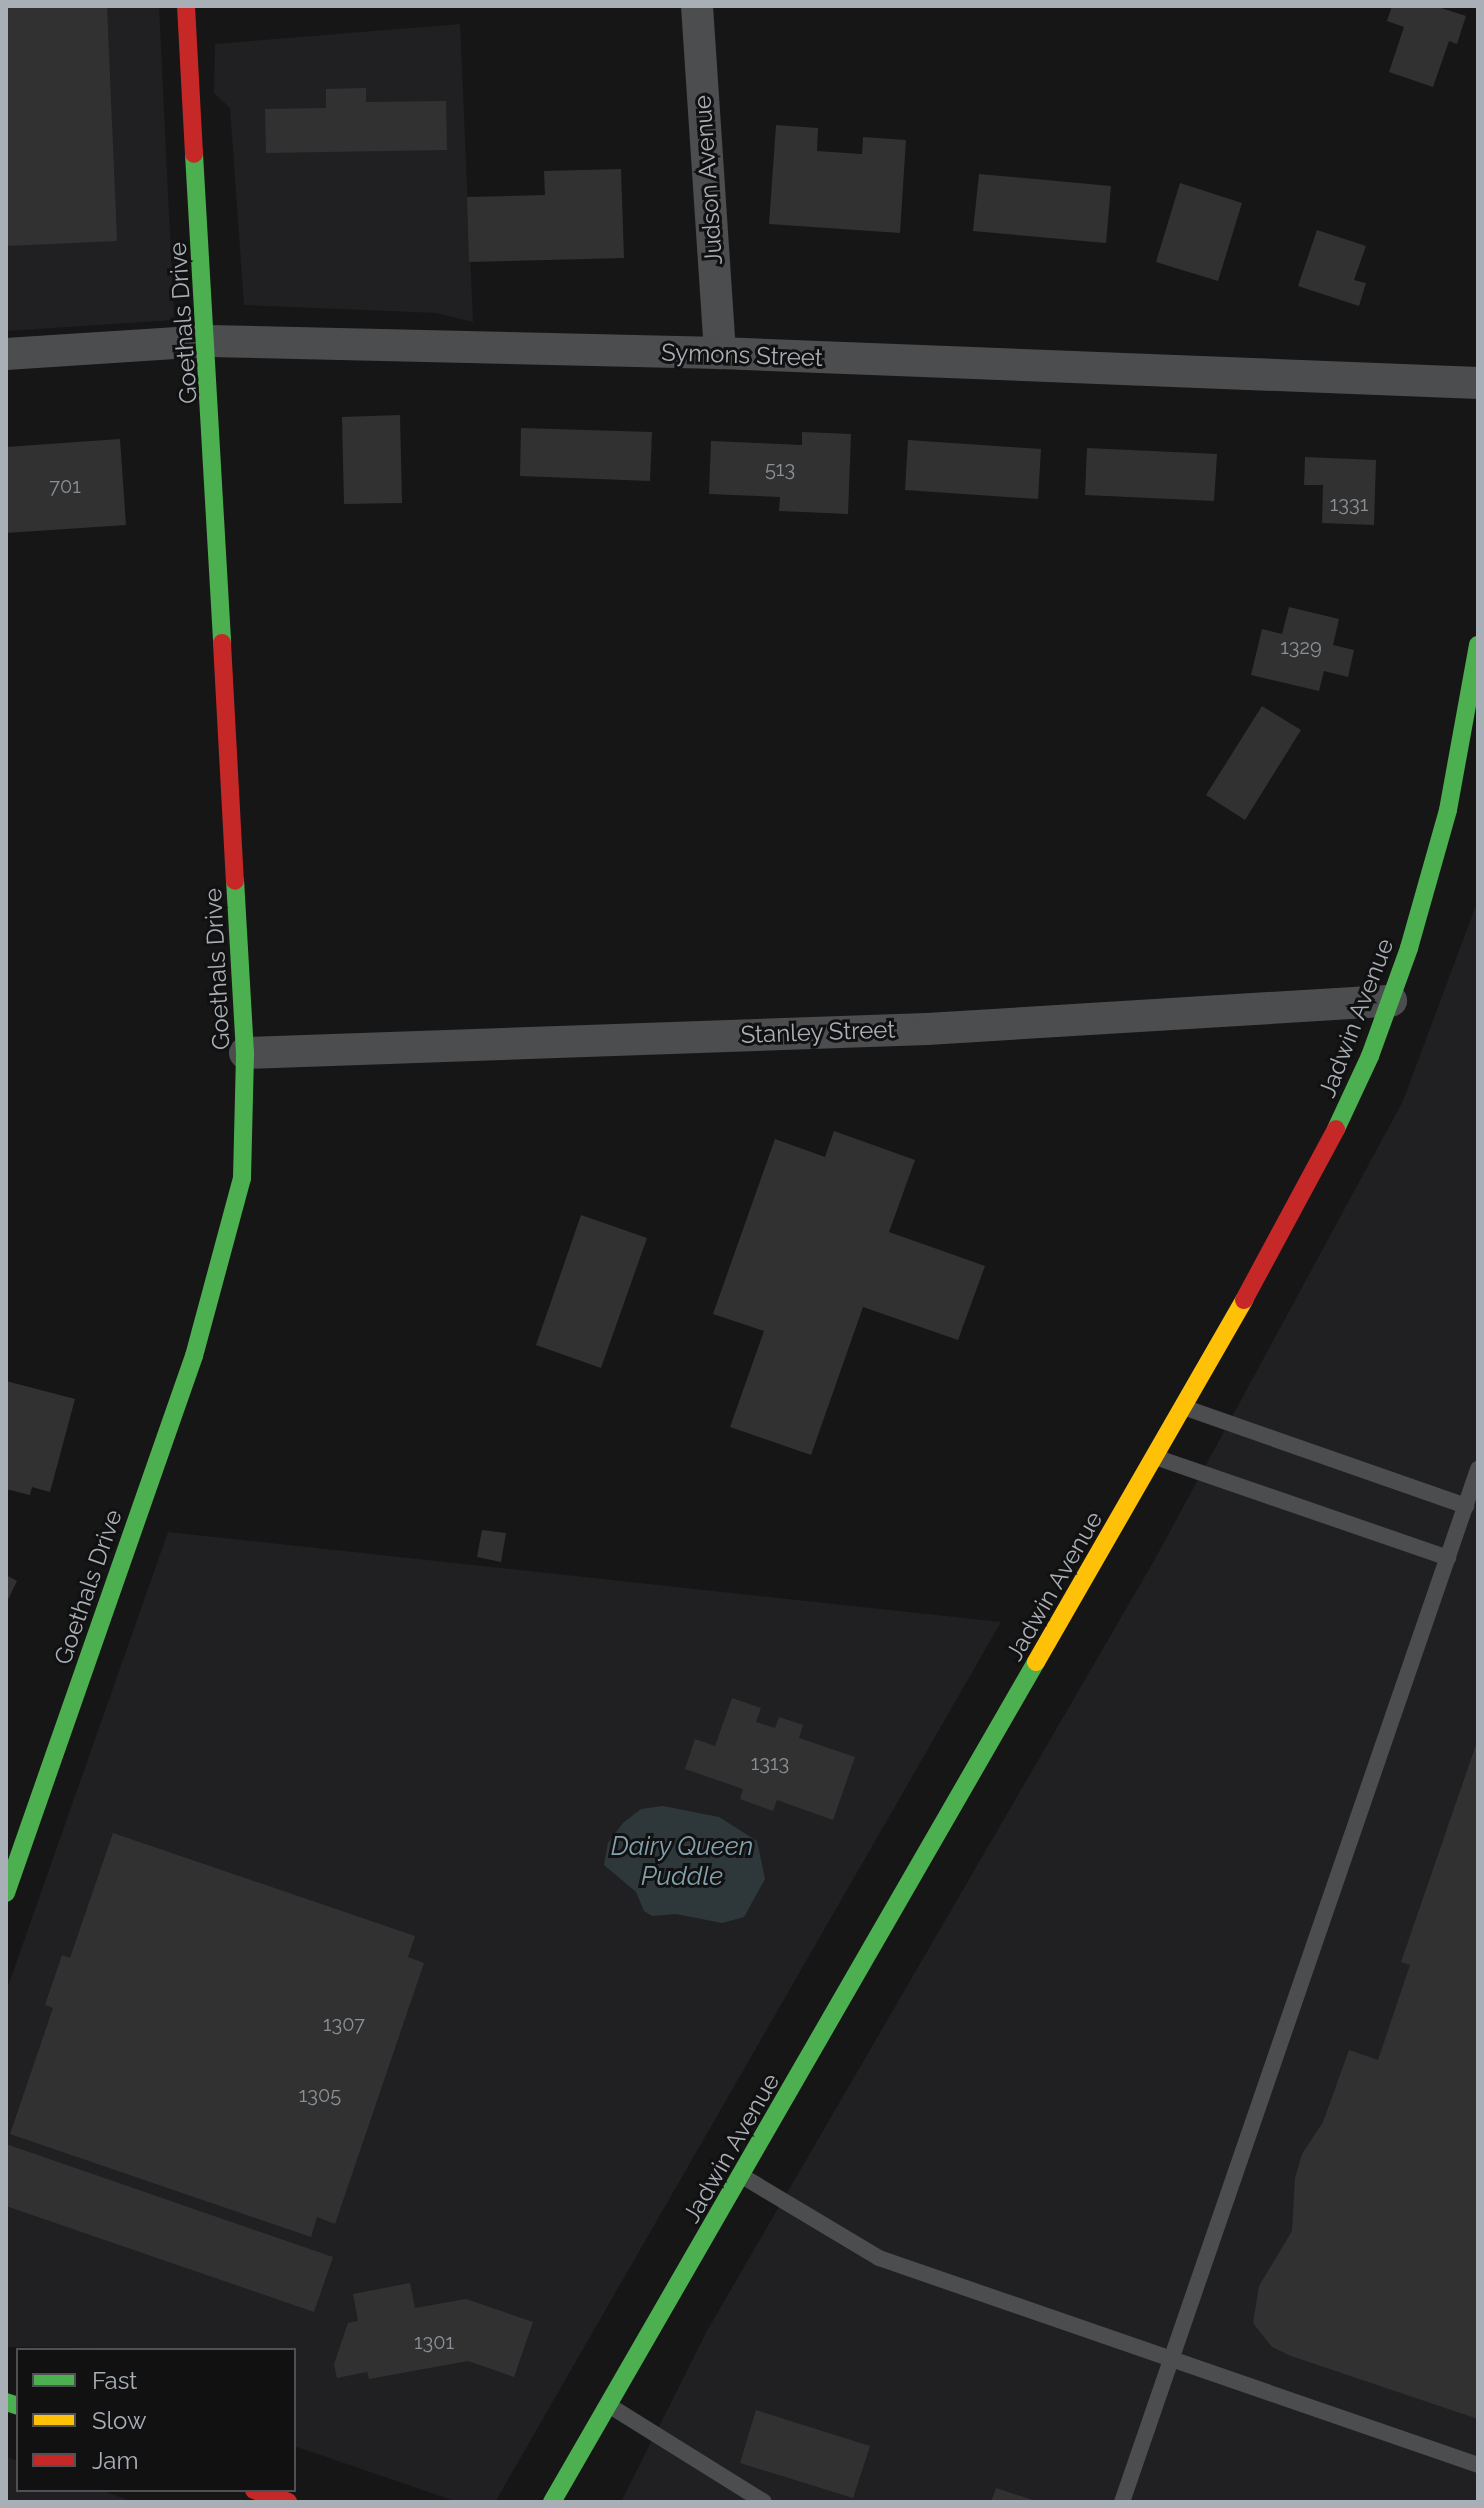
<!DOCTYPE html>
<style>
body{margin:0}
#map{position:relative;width:1484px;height:2508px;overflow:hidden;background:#161617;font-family:Raleway,sans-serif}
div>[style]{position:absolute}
.built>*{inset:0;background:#202022}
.water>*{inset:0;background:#2e383b}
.building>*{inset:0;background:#313132}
.lane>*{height:16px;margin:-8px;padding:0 8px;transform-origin:8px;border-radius:8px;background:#4b4d4f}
.street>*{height:32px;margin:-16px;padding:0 16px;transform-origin:16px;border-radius:16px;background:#4b4d4f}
.fast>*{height:18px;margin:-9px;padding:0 9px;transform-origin:9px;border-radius:9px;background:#4caf50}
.slow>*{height:18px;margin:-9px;padding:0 9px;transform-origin:9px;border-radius:9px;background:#ffc107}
.jam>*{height:18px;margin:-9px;padding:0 9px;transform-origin:9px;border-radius:9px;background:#c62828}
span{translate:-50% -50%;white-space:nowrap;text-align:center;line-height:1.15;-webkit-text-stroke:6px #111112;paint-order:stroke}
.number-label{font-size:20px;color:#8b9095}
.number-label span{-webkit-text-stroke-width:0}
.street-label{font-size:24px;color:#a9afb6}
.water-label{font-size:26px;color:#83a2ae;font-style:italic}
.frame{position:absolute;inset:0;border:8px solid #a9afb6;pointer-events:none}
.legend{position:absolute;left:16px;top:2348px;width:280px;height:144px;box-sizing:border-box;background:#111112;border:2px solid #4e5054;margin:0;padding:10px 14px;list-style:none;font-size:24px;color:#a9afb6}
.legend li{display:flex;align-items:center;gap:16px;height:40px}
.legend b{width:40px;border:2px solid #4e5054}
</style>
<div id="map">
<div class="built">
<div style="clip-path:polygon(6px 6px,159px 6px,174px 320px,6px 331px)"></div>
<div style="clip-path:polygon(460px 24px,473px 322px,437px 313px,244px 305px,230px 108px,214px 93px,215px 44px)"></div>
<div style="clip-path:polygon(1478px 900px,1478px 2502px,621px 2502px,708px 2329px,1155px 1559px,1403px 1101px)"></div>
<div style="clip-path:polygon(168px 1532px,1001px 1622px,495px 2502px,458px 2502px,294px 2446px,294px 2350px,6px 2347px,6px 1992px)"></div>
<div style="clip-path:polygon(6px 2457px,18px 2461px,18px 2490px,100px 2490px,134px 2502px,6px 2502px)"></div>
</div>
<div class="water">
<div style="clip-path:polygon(663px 1806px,719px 1817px,757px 1841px,765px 1879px,744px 1917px,722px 1923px,676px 1914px,652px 1916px,644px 1911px,636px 1892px,604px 1865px,608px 1843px,623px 1823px,641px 1809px)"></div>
</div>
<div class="building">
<div style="clip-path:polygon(6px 6px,107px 6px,117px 241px,6px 246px)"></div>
<div style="clip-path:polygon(1392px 6px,1435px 6px,1466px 16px,1457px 44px,1449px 41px,1433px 87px,1389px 72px,1404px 27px,1387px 21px)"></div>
<div style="clip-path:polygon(366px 88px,366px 102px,446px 101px,447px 150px,266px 153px,265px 109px,326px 108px,326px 89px)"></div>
<div style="clip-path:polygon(776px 125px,818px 128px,817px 151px,862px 154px,863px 137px,906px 140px,900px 233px,769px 224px)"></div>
<div style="clip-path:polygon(621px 169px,624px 258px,469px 262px,467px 197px,545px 195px,544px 171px)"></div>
<div style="clip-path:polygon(979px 174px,1111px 186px,1106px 243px,973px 231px)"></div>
<div style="clip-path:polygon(1180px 183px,1242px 203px,1218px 281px,1156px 262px)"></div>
<div style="clip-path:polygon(1317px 230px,1366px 246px,1354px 280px,1366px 283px,1359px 306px,1298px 286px)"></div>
<div style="clip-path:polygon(400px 415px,402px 503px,344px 504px,342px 417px)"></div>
<div style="clip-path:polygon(521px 428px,652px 432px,650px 481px,520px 476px)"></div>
<div style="clip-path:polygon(802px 432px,851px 434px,848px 514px,779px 511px,780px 497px,709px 494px,711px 441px,802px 445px)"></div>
<div style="clip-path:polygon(120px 439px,126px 525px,6px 533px,6px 447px)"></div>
<div style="clip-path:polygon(908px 440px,1041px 449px,1038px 499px,905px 490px)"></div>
<div style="clip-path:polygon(1087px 448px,1217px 454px,1214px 501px,1085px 495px)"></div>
<div style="clip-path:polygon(1305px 457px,1376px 460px,1374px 525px,1322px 523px,1323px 485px,1304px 485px)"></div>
<div style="clip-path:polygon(1289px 607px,1339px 619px,1333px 645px,1354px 650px,1348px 677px,1324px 671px,1319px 691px,1251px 675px,1262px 629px,1282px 634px)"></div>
<div style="clip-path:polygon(1262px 706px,1301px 730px,1245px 820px,1206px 795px)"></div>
<div style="clip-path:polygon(834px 1131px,915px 1160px,889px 1232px,985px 1266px,958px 1340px,863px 1307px,811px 1455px,730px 1427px,764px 1331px,713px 1314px,775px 1139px,825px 1157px)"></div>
<div style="clip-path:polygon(581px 1215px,647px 1238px,601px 1368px,536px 1345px)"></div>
<div style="clip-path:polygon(6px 1381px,75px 1399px,50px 1492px,32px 1487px,30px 1495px,6px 1489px)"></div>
<div style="clip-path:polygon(482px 1530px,506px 1533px,501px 1562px,477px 1557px)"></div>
<div style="clip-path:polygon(6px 1575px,17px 1581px,6px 1604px)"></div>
<div style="clip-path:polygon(732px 1698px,761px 1708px,756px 1722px,775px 1728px,779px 1717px,803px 1725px,799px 1738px,855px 1757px,833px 1820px,777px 1800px,773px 1811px,740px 1799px,743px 1789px,685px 1769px,695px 1739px,715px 1746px)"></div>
<div style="clip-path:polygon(1478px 1739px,1478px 2419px,1291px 2356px,1272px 2347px,1253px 2323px,1259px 2286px,1292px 2231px,1295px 2178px,1302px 2154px,1323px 2122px,1349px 2050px,1378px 2060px,1410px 1965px,1401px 1962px)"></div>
<div style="clip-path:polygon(113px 1833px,415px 1936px,408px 1957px,424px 1963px,335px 2224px,317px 2217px,311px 2237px,10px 2134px,53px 2008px,45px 2005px,62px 1955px,70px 1958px)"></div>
<div style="clip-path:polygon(6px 2144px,333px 2257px,314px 2312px,6px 2206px)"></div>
<div style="clip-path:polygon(410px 2283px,415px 2308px,466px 2299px,533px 2322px,514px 2377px,468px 2361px,369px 2379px,367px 2372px,337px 2378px,334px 2364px,348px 2323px,358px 2321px,353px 2294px)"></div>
<div style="clip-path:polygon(756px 2410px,870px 2446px,853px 2498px,740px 2463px)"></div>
<div style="clip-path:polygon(996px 2488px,1033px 2500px,1033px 2502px,991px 2502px)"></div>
</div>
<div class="lane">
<div style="left:1186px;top:1408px;width:297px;rotate:19.3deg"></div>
<div style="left:1158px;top:1458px;width:307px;rotate:19deg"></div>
<div style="left:742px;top:2176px;width:160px;rotate:30.9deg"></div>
<div style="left:879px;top:2258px;width:634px;rotate:19.06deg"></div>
<div style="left:610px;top:2406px;width:181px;rotate:31.9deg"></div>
<div style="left:1122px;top:2502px;width:1093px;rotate:-70.98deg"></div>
</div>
<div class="street">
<div style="left:697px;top:6px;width:348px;rotate:86.2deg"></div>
<div style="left:6px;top:354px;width:203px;rotate:-3.7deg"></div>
<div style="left:209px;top:341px;width:511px;rotate:1.35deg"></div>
<div style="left:720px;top:353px;width:759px;rotate:2.27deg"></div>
<div style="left:245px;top:1053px;width:682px;rotate:-2.02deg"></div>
<div style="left:927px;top:1029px;width:465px;rotate:-3.5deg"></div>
</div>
<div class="fast">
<div style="left:194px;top:154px;width:490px;rotate:86.7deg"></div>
<div style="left:1336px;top:1129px;width:81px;rotate:-65deg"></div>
<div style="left:1370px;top:1056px;width:115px;rotate:-70.1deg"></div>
<div style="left:1409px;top:948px;width:143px;rotate:-74.2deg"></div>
<div style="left:1448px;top:810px;width:168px;rotate:-79.7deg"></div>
<div style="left:6px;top:1893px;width:569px;rotate:-70.71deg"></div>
<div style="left:194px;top:1356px;width:184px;rotate:-74.9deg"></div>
<div style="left:242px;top:1178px;width:125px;rotate:-88.6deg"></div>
<div style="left:245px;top:1053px;width:172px;rotate:-93.3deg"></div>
<div style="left:6px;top:2402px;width:13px;rotate:18deg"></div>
<div style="left:552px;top:2502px;width:969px;rotate:-60.05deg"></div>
</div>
<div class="slow">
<div style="left:1036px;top:1662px;width:418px;rotate:-60.1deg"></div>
</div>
<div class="jam">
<div style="left:186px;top:6px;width:148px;rotate:86.9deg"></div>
<div style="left:222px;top:643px;width:238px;rotate:86.9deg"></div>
<div style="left:1244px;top:1300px;width:194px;rotate:-61.7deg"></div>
<div style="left:254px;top:2490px;width:36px;rotate:19deg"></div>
</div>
<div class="number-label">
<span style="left:780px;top:469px">513</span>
<span style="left:65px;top:486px">701</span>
<span style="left:1349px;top:504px">1331</span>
<span style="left:1301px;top:647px">1329</span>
<span style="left:770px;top:1763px">1313</span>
<span style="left:344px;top:2024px">1307</span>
<span style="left:320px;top:2095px">1305</span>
<span style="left:434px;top:2342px">1301</span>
</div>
<div class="street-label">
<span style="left:708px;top:180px;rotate:-94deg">Judson Avenue</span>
<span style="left:183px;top:323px;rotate:-94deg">Goethals Drive</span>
<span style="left:742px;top:355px;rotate:2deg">Symons Street</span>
<span style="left:217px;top:969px;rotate:-93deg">Goethals Drive</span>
<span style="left:1356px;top:1018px;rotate:-69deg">Jadwin Avenue</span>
<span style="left:818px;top:1032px;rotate:-2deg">Stanley Street</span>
<span style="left:1054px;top:1586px;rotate:-60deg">Jadwin Avenue</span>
<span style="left:88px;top:1587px;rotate:-71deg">Goethals Drive</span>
<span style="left:731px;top:2148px;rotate:-60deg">Jadwin Avenue</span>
</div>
<div class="water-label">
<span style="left:682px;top:1862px">Dairy Queen<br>Puddle</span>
</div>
<div class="frame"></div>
<ul class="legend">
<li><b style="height:10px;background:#4caf50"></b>Fast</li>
<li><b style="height:10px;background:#ffc107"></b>Slow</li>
<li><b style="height:10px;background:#c62828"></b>Jam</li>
</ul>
</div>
